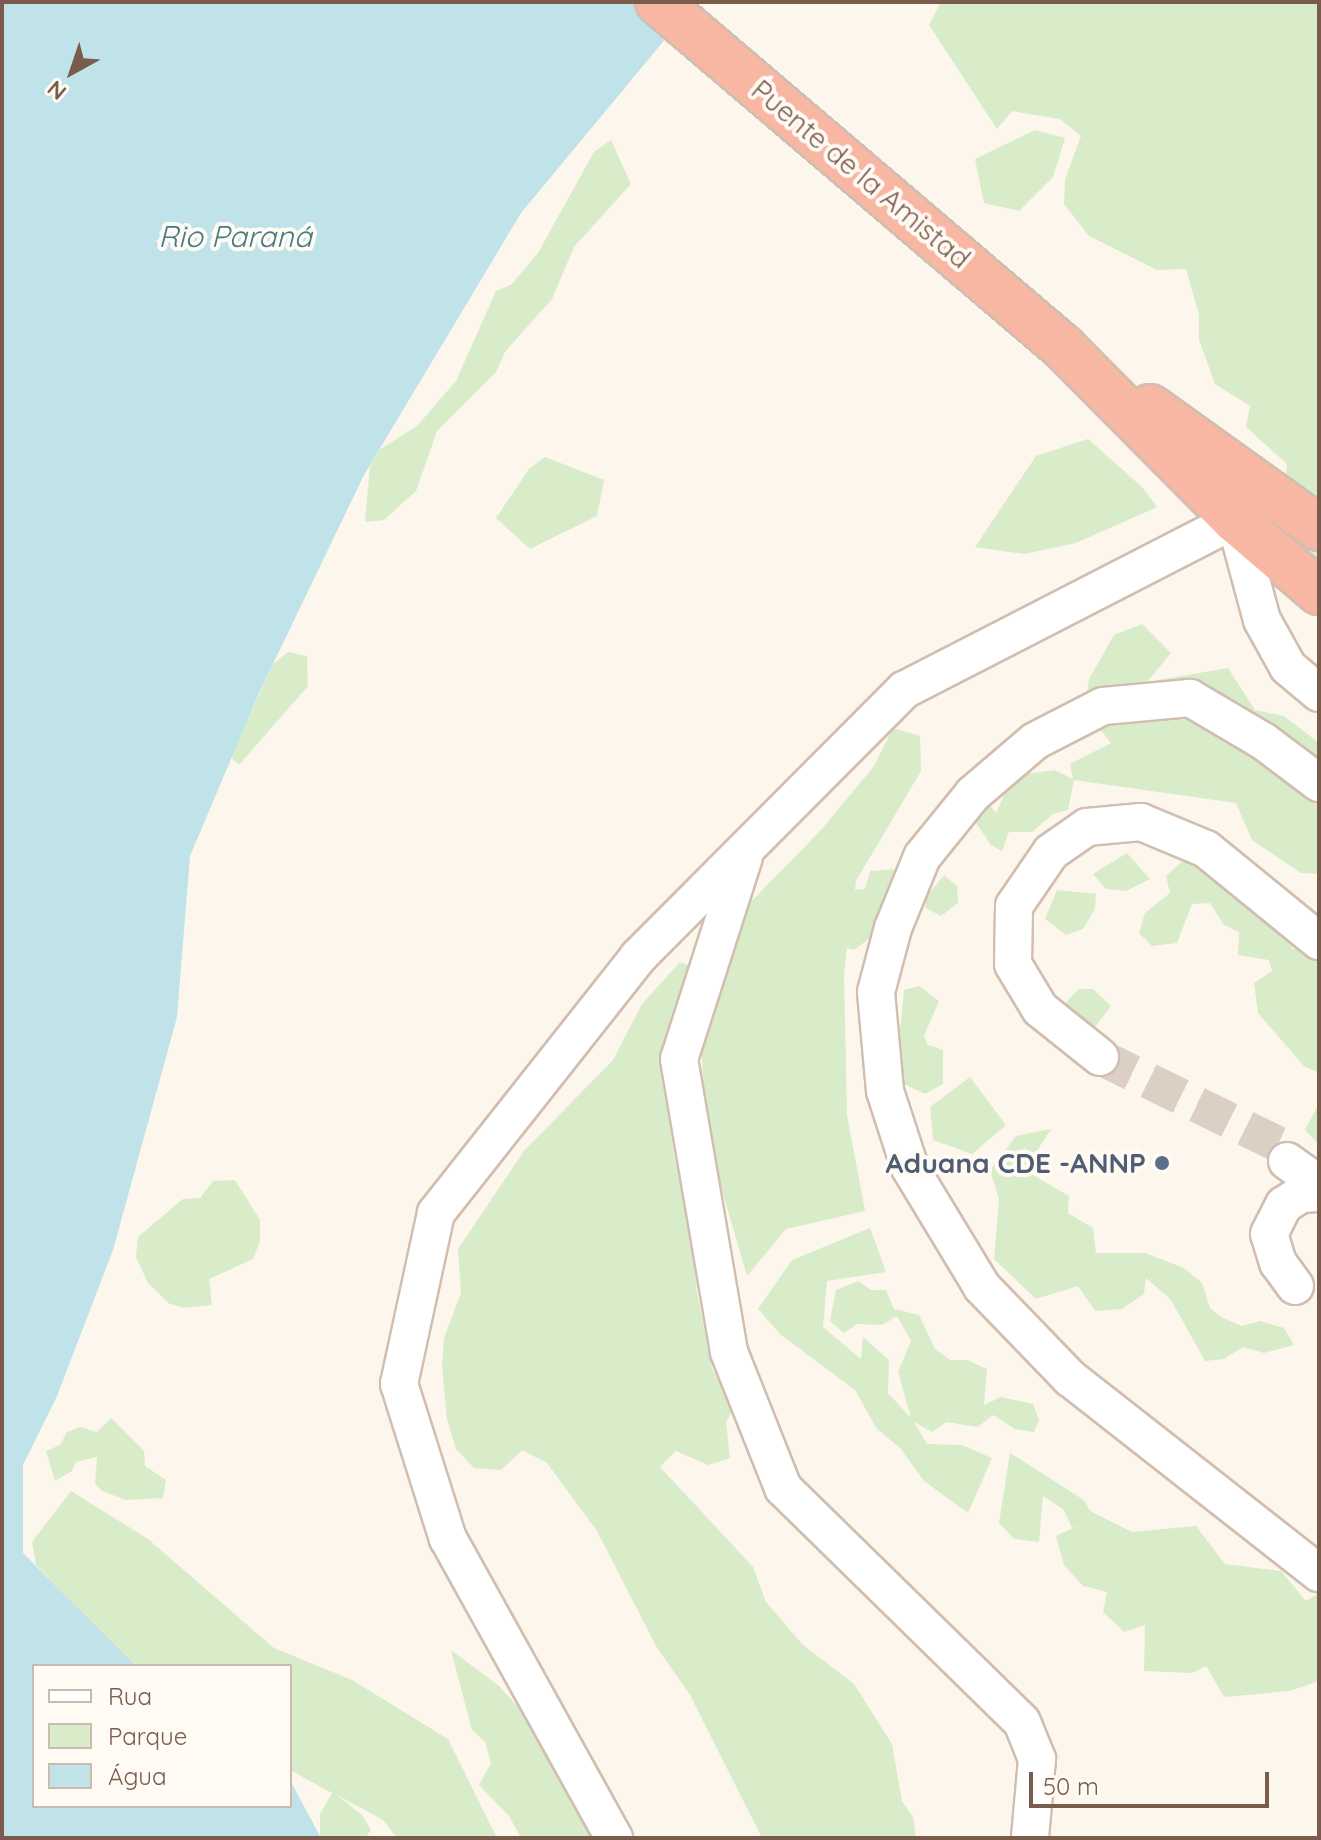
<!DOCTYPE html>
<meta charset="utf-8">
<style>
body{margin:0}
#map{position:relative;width:1321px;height:1840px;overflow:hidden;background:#fdf6ec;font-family:Quicksand,sans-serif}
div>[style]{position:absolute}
.green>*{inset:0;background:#d8ecc9}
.water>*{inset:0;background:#bfe3e8}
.minor-tunnel>*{height:36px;margin-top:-18px;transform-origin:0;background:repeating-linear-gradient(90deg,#dcd0c4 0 36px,transparent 0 54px)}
.roads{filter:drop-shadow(2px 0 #d1beb0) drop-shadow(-2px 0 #d1beb0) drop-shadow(0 2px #d1beb0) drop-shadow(0 -2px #d1beb0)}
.minor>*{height:36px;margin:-18px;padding:0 18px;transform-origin:18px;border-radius:18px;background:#fff}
.highway>*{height:44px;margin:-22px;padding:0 22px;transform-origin:22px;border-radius:22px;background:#f7b7a3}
.dots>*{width:22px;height:22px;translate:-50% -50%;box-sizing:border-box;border:4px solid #fffaf3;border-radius:50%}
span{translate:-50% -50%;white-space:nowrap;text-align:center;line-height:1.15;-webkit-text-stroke:8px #fffaf3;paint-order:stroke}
.street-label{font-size:28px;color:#7a5c4d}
.service-label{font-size:28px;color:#4e5e75;font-weight:700}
.right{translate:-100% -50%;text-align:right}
.water-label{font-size:30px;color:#437c86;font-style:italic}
.frame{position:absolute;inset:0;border:4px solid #7a5c4d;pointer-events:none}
.legend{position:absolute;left:32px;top:1664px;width:260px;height:144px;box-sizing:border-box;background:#fffaf3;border:2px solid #cabbb1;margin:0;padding:10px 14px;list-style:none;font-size:24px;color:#7a5c4d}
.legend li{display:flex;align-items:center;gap:16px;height:40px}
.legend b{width:40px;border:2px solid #cabbb1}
.north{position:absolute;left:32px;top:32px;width:80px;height:80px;-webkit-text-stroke:6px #fffaf3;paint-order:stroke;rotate:220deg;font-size:22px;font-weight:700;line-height:32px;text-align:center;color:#7a5c4d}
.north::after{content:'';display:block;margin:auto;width:28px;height:36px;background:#7a5c4d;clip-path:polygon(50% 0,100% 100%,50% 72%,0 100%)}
.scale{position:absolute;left:1029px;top:1772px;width:240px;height:36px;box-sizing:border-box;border:4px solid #7a5c4d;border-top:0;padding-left:10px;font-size:24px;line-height:28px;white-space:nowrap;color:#7a5c4d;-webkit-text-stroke:6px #fffaf3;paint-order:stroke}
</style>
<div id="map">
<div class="green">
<div style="clip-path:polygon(941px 2px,1319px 2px,1319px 559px,1288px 533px,1281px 515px,1287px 464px,1246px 427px,1250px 406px,1215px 384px,1199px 340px,1199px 315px,1186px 269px,1157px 270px,1089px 236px,1064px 204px,1065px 179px,1081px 136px,1060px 119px,1012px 111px,997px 129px,929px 25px)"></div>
<div style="clip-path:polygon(1035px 130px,1065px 138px,1053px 177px,1019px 211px,984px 203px,975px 159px)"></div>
<div style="clip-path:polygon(611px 140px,631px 184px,574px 247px,552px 299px,505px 352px,496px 372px,437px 431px,416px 491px,384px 520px,365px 522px,370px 466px,379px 450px,417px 426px,456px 381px,496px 291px,512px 284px,538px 253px,594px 152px)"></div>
<div style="clip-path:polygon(1088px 439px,1142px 487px,1157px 507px,1076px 543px,1024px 554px,975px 547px,1036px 456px)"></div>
<div style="clip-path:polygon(545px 457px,604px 480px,597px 516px,530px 549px,496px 518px,529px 469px)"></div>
<div style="clip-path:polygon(1142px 624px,1171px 653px,1147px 682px,1228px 668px,1255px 710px,1284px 716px,1319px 743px,1319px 874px,1301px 873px,1252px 840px,1236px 803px,1074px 780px,1068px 810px,1053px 814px,1032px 832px,1009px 832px,1002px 851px,991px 845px,976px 823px,988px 803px,996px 813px,1005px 793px,1026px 774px,1055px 770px,1073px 779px,1070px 764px,1111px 743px,1085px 710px,1089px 679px,1114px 635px)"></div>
<div style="clip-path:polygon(288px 652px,307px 656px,308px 686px,239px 765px,224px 750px,248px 719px,273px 664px)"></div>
<div style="clip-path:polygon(893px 728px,920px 736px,921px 771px,856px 881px,855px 890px,865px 889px,870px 871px,897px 869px,878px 932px,854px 950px,847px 948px,844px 974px,847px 1115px,865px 1211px,786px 1229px,747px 1276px,705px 1132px,701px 1038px,740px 913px,821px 830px,874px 766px)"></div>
<div style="clip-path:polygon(1127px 853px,1150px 879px,1126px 891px,1106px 889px,1093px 874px)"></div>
<div style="clip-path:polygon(1187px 857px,1226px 865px,1224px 890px,1245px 892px,1292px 919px,1292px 950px,1310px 941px,1319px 951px,1319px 1073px,1304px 1066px,1258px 1013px,1254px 983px,1272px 971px,1269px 960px,1238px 955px,1239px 932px,1224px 925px,1210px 903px,1192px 904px,1177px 943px,1152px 946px,1139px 933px,1145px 913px,1170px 893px,1166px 876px)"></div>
<div style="clip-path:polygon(944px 875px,957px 886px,958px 903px,941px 916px,926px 908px,925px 899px)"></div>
<div style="clip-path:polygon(1057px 890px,1096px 894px,1095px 909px,1083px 929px,1066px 935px,1045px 919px)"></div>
<div style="clip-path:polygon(680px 962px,696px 968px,682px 1017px,661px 1055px,674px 1155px,691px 1217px,697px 1292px,712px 1368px,733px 1410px,726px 1422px,730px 1458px,708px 1465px,676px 1451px,660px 1467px,753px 1567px,766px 1602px,802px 1644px,854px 1684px,892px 1744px,902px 1801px,913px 1817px,916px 1838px,762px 1838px,690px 1695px,656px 1646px,597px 1531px,547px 1463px,522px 1450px,501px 1470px,474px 1468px,456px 1449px,447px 1419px,442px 1365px,444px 1338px,461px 1293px,458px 1249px,524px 1151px,613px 1060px,642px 1004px)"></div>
<div style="clip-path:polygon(919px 986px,939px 1001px,924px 1036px,928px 1045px,943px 1050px,943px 1084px,925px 1094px,902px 1083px,899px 1041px,904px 990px)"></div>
<div style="clip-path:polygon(1079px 989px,1093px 989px,1111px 1006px,1092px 1031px,1062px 1007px)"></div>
<div style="clip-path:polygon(970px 1077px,1006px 1125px,972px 1154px,933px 1140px,930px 1107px)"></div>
<div style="clip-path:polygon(1319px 1103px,1319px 1145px,1305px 1130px)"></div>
<div style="clip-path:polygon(1051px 1129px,1033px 1157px,1033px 1175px,1069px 1196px,1068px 1213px,1093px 1228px,1096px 1253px,1145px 1253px,1184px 1268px,1202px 1283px,1210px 1308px,1221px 1317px,1242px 1326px,1260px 1321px,1284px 1328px,1294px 1345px,1264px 1353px,1243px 1347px,1224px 1359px,1205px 1361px,1171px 1300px,1146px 1278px,1144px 1294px,1122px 1309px,1095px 1311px,1078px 1286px,1036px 1299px,994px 1259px,999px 1199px,990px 1170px,1016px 1136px)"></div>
<div style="clip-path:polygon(235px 1180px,260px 1220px,260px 1241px,253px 1259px,209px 1279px,212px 1305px,183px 1308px,168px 1303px,148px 1283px,136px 1257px,138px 1237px,183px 1199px,200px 1198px,213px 1181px)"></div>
<div style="clip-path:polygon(870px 1228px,886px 1272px,827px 1281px,823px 1327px,861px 1359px,863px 1337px,889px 1360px,888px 1393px,911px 1418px,898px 1372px,911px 1341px,897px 1316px,882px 1325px,857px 1324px,844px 1333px,830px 1321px,836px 1290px,858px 1281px,871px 1290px,886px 1290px,894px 1309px,919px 1315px,935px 1349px,950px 1360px,967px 1360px,987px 1369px,984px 1405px,1001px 1397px,1033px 1404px,1039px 1420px,1034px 1432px,1015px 1429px,993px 1415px,978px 1427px,946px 1422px,932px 1432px,914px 1422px,927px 1444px,962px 1445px,992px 1458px,968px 1513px,924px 1481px,901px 1449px,877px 1429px,855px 1390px,781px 1335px,758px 1309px,792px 1260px)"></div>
<div style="clip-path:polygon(111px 1418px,144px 1451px,145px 1466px,166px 1480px,163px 1498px,126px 1500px,102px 1491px,95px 1484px,97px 1457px,76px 1462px,72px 1471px,55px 1481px,46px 1451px,60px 1445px,67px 1432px,80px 1427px,97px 1432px)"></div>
<div style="clip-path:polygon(1010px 1453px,1084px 1500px,1090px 1511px,1132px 1532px,1196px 1526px,1225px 1564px,1281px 1571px,1306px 1601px,1319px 1593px,1319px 1681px,1290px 1691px,1224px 1697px,1206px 1666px,1192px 1673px,1144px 1671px,1145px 1625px,1124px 1632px,1103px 1612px,1107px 1592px,1083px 1586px,1064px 1565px,1056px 1536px,1090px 1520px,1072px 1528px,1064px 1510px,1043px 1496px,1039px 1542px,1014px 1539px,999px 1523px)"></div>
<div style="clip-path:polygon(71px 1491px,148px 1539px,274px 1648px,352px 1680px,448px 1739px,497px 1838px,397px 1838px,383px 1820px,337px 1795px,362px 1815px,371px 1830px,365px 1838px,320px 1836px,320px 1814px,332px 1793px,290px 1770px,290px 1666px,134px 1666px,36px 1565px,32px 1542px)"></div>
<div style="clip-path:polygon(451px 1650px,499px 1686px,527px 1717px,602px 1838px,521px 1838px,509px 1816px,479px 1785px,491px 1763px,485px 1742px,472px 1730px)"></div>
</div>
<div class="water">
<div style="clip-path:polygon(2px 2px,696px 2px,521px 213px,364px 475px,259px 693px,190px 856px,177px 1017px,113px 1250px,57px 1396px,23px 1465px,23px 1553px,136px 1666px,34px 1666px,34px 1806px,290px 1806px,290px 1780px,321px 1838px,2px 1838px)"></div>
</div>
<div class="minor-tunnel">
<div style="left:1100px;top:1057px;width:214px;rotate:26.1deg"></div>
<div style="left:1292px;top:1151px;width:11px;rotate:117deg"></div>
</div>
<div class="roads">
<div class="minor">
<div style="left:1319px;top:783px;width:70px;rotate:-143.1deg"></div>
<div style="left:1263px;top:741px;width:85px;rotate:-149.5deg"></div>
<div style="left:1190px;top:698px;width:87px;rotate:174.7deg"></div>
<div style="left:1103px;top:706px;width:76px;rotate:152.8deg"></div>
<div style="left:1035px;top:741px;width:82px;rotate:139.5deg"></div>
<div style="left:973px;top:794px;width:81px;rotate:129deg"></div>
<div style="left:922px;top:857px;width:77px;rotate:112.2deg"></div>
<div style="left:893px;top:928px;width:66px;rotate:104.9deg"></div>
<div style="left:876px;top:992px;width:99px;rotate:84.8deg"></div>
<div style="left:885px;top:1091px;width:81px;rotate:72deg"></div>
<div style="left:910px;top:1168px;width:139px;rotate:58.8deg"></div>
<div style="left:982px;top:1287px;width:127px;rotate:46deg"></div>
<div style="left:1070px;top:1378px;width:316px;rotate:38.1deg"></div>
<div style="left:744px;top:857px;width:212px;rotate:107.8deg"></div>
<div style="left:679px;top:1059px;width:297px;rotate:80.3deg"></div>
<div style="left:729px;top:1352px;width:146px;rotate:68.3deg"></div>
<div style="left:783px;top:1488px;width:334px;rotate:44.4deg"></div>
<div style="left:1022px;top:1722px;width:40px;rotate:68deg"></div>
<div style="left:1037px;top:1759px;width:79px;rotate:95.1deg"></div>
<div style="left:1100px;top:1057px;width:77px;rotate:-141.3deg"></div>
<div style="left:1040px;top:1009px;width:52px;rotate:-121deg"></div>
<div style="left:1013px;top:964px;width:58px;rotate:-89deg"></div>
<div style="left:1014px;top:906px;width:65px;rotate:-55.6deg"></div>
<div style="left:1051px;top:852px;width:44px;rotate:-34.8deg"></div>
<div style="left:1087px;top:827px;width:54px;rotate:-5.3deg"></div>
<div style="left:1141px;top:822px;width:70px;rotate:22.6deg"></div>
<div style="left:1206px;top:849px;width:146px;rotate:39.2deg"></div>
<div style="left:1287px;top:1161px;width:39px;rotate:36deg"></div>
<div style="left:1295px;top:1286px;width:29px;rotate:-126deg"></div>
<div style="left:1278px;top:1263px;width:30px;rotate:-107deg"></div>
<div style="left:1269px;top:1234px;width:33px;rotate:-63deg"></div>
<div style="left:1284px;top:1205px;width:20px;rotate:-33deg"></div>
<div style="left:1301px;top:1194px;width:18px;rotate:-3deg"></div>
<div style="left:614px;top:1838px;width:342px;rotate:-119deg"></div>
<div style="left:448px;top:1539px;width:163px;rotate:-107.5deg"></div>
<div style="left:399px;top:1384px;width:175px;rotate:-77.8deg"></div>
<div style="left:436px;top:1213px;width:326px;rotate:-51.7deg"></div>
<div style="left:638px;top:957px;width:377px;rotate:-45.1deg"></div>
<div style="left:904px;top:690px;width:372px;rotate:-27.2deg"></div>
<div style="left:1235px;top:520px;width:104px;rotate:74.9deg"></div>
<div style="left:1262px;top:620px;width:54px;rotate:61deg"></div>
<div style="left:1288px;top:667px;width:40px;rotate:40deg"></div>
</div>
<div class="highway">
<div style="left:658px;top:2px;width:532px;rotate:40.43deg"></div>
<div style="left:1063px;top:347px;width:244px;rotate:45.2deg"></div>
<div style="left:1235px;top:520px;width:111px;rotate:40.6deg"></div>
<div style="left:1150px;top:407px;width:208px;rotate:35.6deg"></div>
</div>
</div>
<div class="dots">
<div style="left:1162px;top:1163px;background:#5c6f8a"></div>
</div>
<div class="street-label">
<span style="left:861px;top:174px;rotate:40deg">Puente de la Amistad</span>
</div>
<div class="service-label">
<span class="right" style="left:1146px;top:1163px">Aduana CDE -ANNP</span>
</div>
<div class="water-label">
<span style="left:235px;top:236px">Rio Paraná</span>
</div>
<div class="frame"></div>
<ul class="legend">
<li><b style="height:10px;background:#fff"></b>Rua</li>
<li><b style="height:22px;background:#d8ecc9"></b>Parque</li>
<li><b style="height:22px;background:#bfe3e8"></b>Água</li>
</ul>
<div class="north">N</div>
<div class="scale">50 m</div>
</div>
